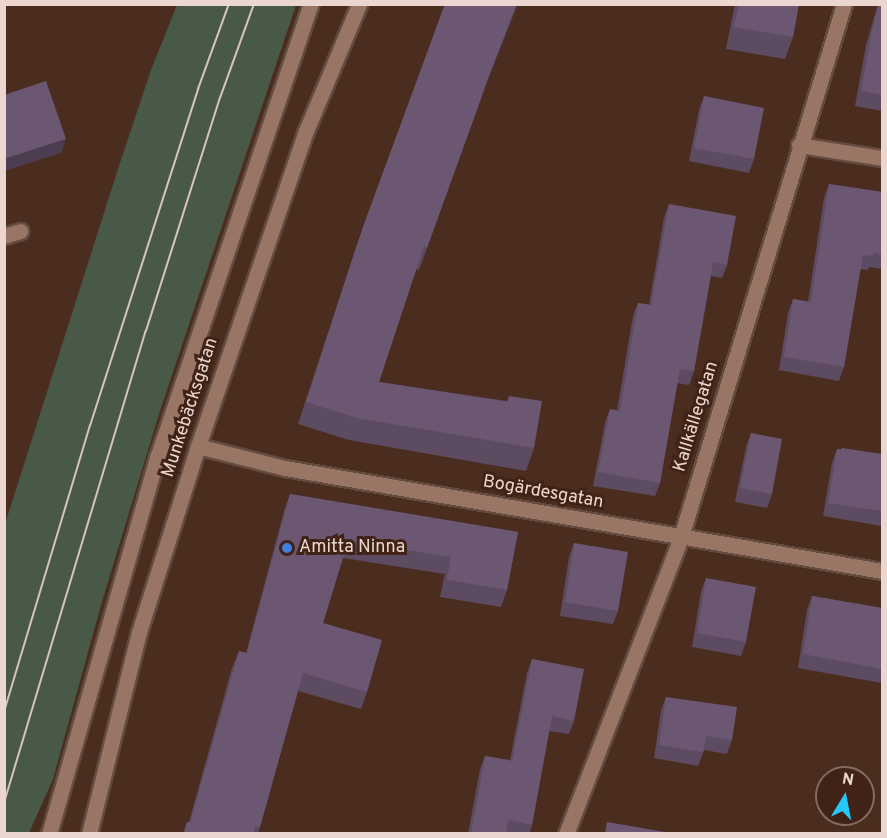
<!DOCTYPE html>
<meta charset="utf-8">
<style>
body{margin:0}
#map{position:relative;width:887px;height:838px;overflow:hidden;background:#4b2d20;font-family:Overpass,sans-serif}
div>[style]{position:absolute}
.green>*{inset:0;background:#485948}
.roads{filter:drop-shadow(2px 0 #644b40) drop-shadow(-2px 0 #644b40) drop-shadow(0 2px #644b40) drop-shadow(0 -2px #644b40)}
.minor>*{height:15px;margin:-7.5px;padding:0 7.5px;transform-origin:7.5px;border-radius:7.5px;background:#987565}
.tram>*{height:1.5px;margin:-0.75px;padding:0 0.75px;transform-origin:0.75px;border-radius:0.75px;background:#d9c4bb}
.wall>*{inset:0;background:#5d4b62}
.shaded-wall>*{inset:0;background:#4c3d50}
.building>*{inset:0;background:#6c5772}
.dots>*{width:16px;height:16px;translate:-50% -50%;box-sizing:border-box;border:3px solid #402316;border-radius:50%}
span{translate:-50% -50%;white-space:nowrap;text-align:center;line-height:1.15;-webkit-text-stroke:6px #402316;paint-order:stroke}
.street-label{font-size:18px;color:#ebd7cf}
.poi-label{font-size:18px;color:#ebd7cf}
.left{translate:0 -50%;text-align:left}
.frame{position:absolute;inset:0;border:6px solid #ebd7cf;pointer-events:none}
.north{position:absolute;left:815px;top:766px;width:60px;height:60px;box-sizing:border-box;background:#402316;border:2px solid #846b60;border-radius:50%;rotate:10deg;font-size:16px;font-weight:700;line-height:24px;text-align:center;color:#ebd7cf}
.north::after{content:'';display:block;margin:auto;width:21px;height:27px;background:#26c9fe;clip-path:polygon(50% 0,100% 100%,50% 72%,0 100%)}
</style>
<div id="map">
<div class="green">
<div style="clip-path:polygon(177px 5px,296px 5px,159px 414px,101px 605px,53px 779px,29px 833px,5px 833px,5px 524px,117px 172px,151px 70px)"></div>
</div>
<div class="roads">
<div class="minor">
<div style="left:799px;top:145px;width:84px;rotate:8.9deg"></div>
<div style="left:4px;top:236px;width:17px;rotate:-17deg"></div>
<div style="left:198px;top:446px;width:90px;rotate:14.2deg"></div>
<div style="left:285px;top:468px;width:606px;rotate:9.79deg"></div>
<div style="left:49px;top:834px;width:394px;rotate:-74deg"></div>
<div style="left:158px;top:455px;width:476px;rotate:-71.3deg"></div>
<div style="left:89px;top:834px;width:208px;rotate:-76.1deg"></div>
<div style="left:139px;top:632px;width:195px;rotate:-72.4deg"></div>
<div style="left:198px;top:446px;width:333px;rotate:-71.1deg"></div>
<div style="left:306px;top:131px;width:138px;rotate:-67.3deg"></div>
<div style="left:566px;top:834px;width:318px;rotate:-68.8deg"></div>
<div style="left:681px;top:537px;width:557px;rotate:-73deg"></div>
</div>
</div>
<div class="tram">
<div style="left:4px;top:712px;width:299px;rotate:-73.3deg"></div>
<div style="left:90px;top:426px;width:354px;rotate:-72.2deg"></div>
<div style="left:198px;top:89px;width:90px;rotate:-70deg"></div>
<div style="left:4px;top:803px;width:493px;rotate:-73.3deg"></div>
<div style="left:146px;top:331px;width:244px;rotate:-72.4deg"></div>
<div style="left:220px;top:98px;width:100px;rotate:-70.1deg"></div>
</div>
<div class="wall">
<div style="clip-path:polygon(445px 4px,482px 96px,419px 270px,416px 269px,379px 382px,507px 401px,509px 396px,534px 448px,526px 471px,349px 440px,298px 424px,356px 247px)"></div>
<div style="clip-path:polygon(735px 4px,799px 4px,793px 37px,785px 59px,726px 49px)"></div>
<div style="clip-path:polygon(878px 4px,882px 4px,882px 111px,855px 106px,866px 45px)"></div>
<div style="clip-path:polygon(704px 96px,754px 159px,749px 173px,689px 161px,699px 110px)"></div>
<div style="clip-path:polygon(829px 184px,882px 192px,882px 269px,869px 267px,868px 270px,860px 269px,844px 367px,839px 381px,779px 370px,788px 313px,793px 299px,808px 302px,824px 198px)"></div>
<div style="clip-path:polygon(669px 204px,727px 265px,722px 278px,711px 276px,694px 371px,689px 385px,677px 383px,660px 483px,655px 496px,593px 486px,605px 423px,610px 409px,617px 411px,633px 316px,638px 303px,649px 305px,664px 218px)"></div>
<div style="clip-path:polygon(751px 433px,772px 494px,767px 508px,735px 502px,746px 447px)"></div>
<div style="clip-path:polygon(837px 449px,882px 454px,882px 526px,823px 516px,832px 463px)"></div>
<div style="clip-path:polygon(290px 494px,518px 532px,507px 590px,501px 607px,440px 597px,445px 574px,343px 558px,323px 623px,367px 692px,361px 709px,298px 691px,258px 834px,183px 834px,187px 822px,189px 822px,232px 668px,239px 651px,246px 653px,284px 511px)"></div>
<div style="clip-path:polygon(574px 543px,618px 611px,613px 624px,560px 616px,569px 557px)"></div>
<div style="clip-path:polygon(706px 578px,746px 642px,741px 656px,692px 647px,701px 592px)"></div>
<div style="clip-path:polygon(812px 596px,882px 608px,882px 683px,798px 668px,807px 610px)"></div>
<div style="clip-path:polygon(532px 659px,574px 721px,569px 734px,549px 731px,532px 825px,529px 834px,468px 834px,480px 769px,485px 756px,510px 760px,527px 673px)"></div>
<div style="clip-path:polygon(666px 697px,732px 740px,727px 754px,704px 750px,698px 766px,654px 758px,661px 710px)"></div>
</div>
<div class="shaded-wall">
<div style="clip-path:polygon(517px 4px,518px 4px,481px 98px,489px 76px)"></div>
<div style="clip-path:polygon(66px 139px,61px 153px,4px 171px,4px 159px)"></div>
</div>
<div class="building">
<div style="clip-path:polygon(445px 4px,517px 4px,489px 76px,427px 248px,424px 246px,379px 382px,508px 402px,509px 396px,542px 401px,534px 448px,357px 418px,306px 402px,364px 224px)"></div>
<div style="clip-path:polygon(739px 4px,799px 4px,793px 37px,734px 27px)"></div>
<div style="clip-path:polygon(879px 4px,882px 4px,882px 95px,861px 91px,872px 30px)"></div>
<div style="clip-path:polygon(46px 81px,66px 139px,4px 159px,4px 95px)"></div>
<div style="clip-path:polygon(704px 96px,764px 108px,754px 159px,694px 148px)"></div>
<div style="clip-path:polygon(829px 184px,882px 192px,882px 254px,873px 253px,873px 256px,863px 255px,844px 367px,784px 357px,793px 299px,811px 302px)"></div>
<div style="clip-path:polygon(669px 204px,736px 216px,727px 265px,713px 262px,694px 371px,680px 369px,660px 483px,598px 472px,610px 409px,620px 411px,638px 303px,651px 305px)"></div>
<div style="clip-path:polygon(751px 433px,782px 439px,772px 494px,740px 488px)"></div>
<div style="clip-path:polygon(842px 448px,882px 454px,882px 511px,828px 503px,837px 449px,841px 450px)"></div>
<div style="clip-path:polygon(290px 494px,518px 532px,507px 590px,447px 580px,451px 557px,348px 541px,323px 623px,382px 640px,367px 692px,303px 673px,260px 827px,255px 826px,253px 834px,184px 834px,187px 822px,190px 823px,239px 651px,247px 653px)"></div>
<div style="clip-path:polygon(574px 543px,628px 552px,618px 611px,565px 602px)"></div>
<div style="clip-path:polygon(706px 578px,756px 587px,746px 642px,697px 633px)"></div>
<div style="clip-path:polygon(812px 596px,882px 608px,882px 669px,803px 654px)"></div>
<div style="clip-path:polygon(532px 659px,584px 669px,574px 721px,552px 716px,532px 825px,508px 820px,506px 834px,471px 834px,485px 756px,512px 761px)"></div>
<div style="clip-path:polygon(666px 697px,737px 707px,732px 740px,706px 736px,703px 752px,659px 745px)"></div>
<div style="clip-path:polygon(607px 822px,665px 832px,664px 834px,605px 834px)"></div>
</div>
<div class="dots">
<div style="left:287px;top:548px;background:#3f7fe0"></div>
</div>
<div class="street-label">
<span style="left:191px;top:408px;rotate:-72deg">Munkebäcksgatan</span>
<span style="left:697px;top:417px;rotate:-73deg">Kallkällegatan</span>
<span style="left:543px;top:493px;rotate:10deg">Bogärdesgatan</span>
</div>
<div class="poi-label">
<span class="left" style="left:299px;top:548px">Amitta Ninna</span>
</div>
<div class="frame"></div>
<div class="north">N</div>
</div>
